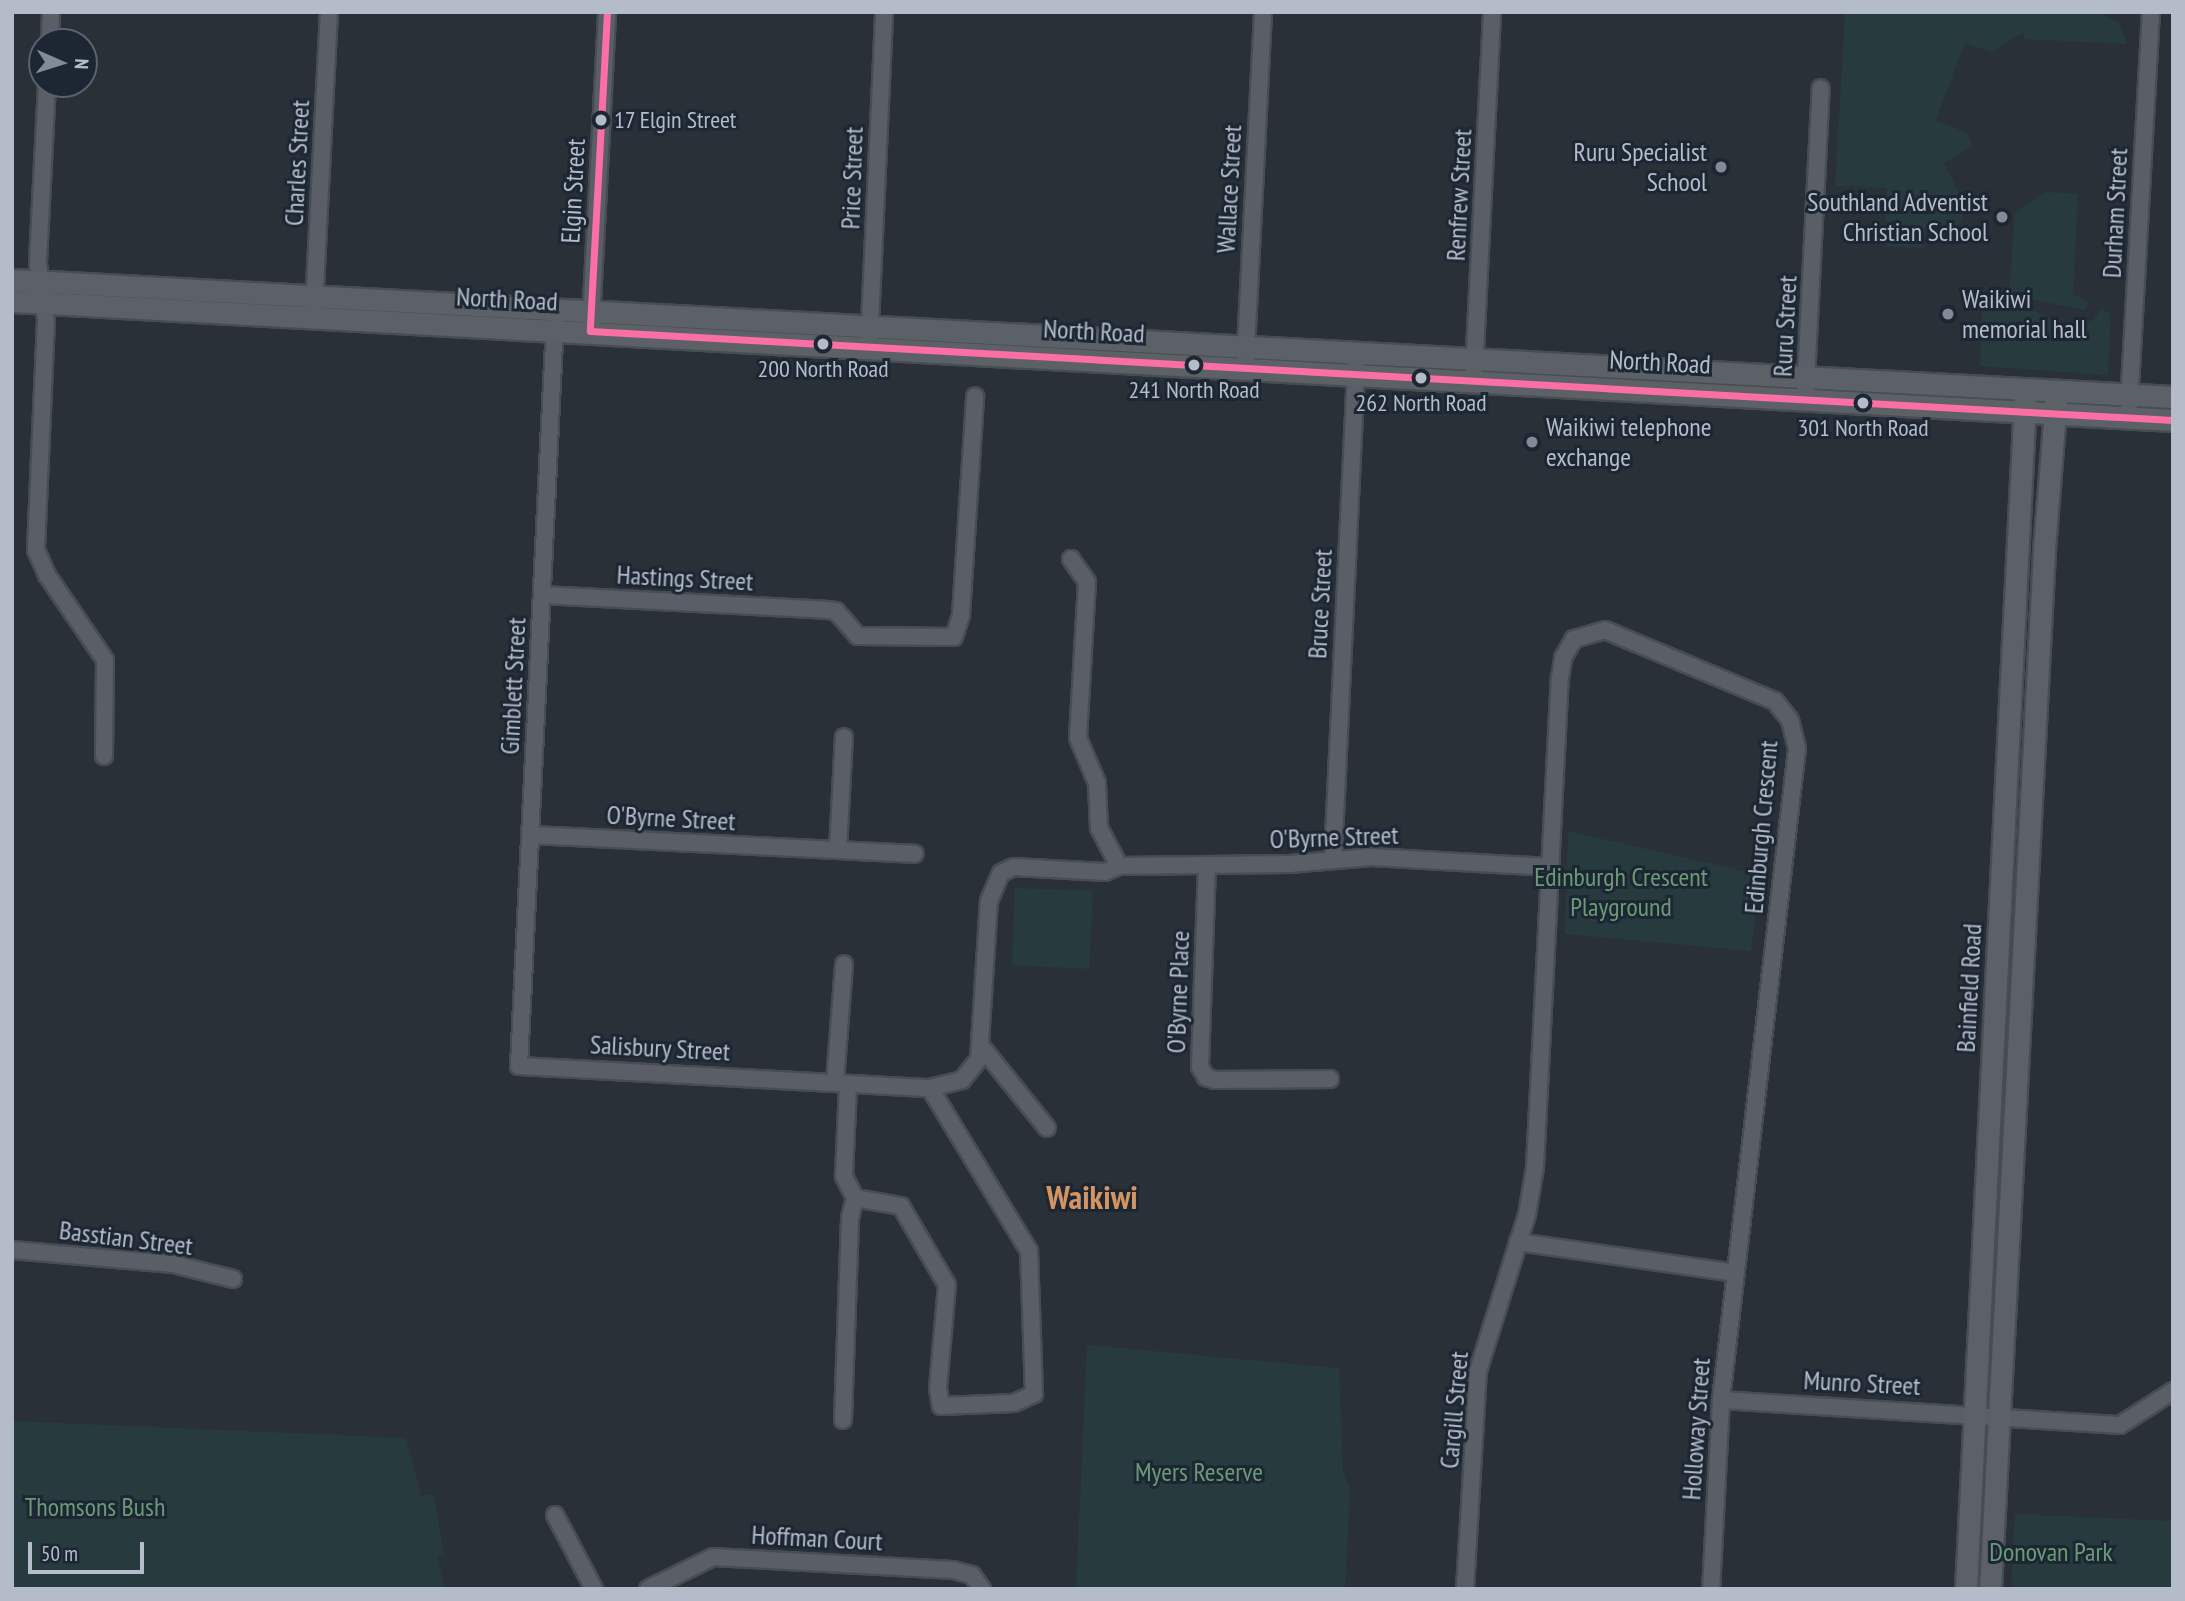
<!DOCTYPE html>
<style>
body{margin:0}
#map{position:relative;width:2185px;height:1601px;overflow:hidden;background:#2a3038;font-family:"PT Sans Narrow",sans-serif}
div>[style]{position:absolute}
.green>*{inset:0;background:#273a3e}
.roads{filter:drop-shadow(2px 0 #484c53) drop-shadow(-2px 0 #484c53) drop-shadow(0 2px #484c53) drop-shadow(0 -2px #484c53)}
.minor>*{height:16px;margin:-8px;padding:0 8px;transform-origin:8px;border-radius:8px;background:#5a5e66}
.major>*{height:21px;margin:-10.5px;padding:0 10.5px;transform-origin:10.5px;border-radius:10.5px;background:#5c6168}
.bus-1>*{height:7px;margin:-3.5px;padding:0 3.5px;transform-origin:3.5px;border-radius:3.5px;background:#fc6fa5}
.dots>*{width:19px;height:19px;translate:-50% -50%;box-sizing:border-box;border:4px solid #1d2633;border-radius:50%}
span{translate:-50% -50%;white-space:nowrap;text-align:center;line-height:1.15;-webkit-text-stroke:6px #1d2633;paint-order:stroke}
.bus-label{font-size:24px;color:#b4bcc9}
.left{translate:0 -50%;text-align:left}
.poi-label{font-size:26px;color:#b4bcc9}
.right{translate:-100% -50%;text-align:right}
.street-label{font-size:26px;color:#b4bcc9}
.park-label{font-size:26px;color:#6b9a76}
.district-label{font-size:33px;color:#d59563;font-weight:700}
.frame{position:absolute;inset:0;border:14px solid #b4bcc9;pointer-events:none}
.north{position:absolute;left:28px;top:28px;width:70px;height:70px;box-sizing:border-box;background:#1d2633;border:2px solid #59626f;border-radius:50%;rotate:93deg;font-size:19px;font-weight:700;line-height:28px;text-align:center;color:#b4bcc9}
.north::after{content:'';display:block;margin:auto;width:24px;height:32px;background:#848b96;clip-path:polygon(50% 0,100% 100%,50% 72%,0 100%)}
.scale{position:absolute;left:28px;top:1542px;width:116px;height:32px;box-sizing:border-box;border:4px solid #b4bcc9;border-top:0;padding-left:9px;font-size:21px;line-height:24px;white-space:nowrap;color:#b4bcc9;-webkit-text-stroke:5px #1d2633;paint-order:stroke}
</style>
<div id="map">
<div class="green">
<div style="clip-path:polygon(1845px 12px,2099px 12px,2119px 23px,2127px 44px,2024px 39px,2024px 32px,1991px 52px,1965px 43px,1935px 121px,1966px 132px,1973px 146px,1944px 163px,1961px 197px,1962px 220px,1956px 227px,1925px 226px,1924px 248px,1885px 246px,1887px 188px,1835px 186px)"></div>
<div style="clip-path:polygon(2045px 192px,2078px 194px,2073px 294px,2090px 303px,2085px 310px,2009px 295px,2015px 212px)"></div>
<div style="clip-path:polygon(1997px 307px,2030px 309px,2070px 327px,2093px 320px,2101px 309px,2111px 314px,2108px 375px,1980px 366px,1982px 311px)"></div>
<div style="clip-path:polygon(1568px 831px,1761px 875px,1751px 951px,1565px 934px)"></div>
<div style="clip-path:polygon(1015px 888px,1093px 891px,1089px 969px,1012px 965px)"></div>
<div style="clip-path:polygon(1087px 1345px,1339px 1368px,1343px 1470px,1350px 1491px,1345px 1589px,1076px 1589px)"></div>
<div style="clip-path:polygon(12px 1421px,406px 1438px,421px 1496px,434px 1494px,444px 1555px,437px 1557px,445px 1589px,12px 1589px)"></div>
<div style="clip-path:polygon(2015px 1514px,2173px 1521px,2173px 1589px,2011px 1589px)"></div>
</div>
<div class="roads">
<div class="minor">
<div style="left:50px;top:42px;width:30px;rotate:-88deg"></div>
<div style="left:47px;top:84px;width:180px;rotate:92.9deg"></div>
<div style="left:38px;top:264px;width:57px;rotate:81.9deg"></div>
<div style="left:46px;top:320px;width:230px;rotate:92.5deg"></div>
<div style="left:36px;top:550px;width:27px;rotate:66deg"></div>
<div style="left:47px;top:575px;width:103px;rotate:55.7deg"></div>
<div style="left:105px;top:660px;width:96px;rotate:90.6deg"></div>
<div style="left:314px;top:307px;width:295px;rotate:-87.1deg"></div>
<div style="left:555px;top:321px;width:746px;rotate:92.77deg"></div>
<div style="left:519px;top:1066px;width:412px;rotate:3.1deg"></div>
<div style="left:930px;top:1088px;width:33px;rotate:-14deg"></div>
<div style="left:962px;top:1080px;width:27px;rotate:-51deg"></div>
<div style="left:979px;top:1059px;width:158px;rotate:-86.4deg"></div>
<div style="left:989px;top:901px;width:30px;rotate:-67deg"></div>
<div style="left:1001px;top:873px;width:14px;rotate:-25deg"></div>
<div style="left:1014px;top:867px;width:91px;rotate:3.1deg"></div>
<div style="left:1105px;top:872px;width:15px;rotate:-23deg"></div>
<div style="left:1119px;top:866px;width:171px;rotate:-0.7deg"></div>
<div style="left:1290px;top:864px;width:81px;rotate:-4.9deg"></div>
<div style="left:1371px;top:857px;width:180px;rotate:3.2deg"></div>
<div style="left:591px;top:321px;width:309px;rotate:-87deg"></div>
<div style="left:869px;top:346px;width:334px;rotate:-87.4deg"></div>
<div style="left:1245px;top:368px;width:356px;rotate:-87.1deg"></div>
<div style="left:1474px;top:370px;width:358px;rotate:-87.1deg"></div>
<div style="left:1805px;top:399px;width:311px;rotate:-87.1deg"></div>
<div style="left:2129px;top:405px;width:394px;rotate:-86.8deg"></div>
<div style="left:1071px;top:559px;width:28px;rotate:55deg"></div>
<div style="left:1087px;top:582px;width:156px;rotate:93.3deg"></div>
<div style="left:1078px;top:738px;width:49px;rotate:67.1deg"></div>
<div style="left:1097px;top:783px;width:45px;rotate:87.5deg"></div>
<div style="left:1099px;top:828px;width:43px;rotate:62.2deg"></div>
<div style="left:542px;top:595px;width:284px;rotate:3deg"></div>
<div style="left:826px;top:610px;width:10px;rotate:6deg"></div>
<div style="left:836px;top:611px;width:33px;rotate:49deg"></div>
<div style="left:858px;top:636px;width:96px;rotate:0.6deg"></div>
<div style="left:954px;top:637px;width:23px;rotate:-72deg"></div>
<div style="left:961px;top:615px;width:219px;rotate:-86.3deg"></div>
<div style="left:530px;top:835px;width:385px;rotate:2.8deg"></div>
<div style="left:838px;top:850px;width:113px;rotate:-87deg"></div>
<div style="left:1333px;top:859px;width:495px;rotate:-87.3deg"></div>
<div style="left:1207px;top:865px;width:202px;rotate:92deg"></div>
<div style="left:1200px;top:1067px;width:12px;rotate:59deg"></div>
<div style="left:1206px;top:1077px;width:9px;rotate:18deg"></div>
<div style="left:1215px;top:1080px;width:115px;rotate:-0.5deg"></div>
<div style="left:981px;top:1046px;width:105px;rotate:51.2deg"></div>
<div style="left:835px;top:1082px;width:118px;rotate:-85.6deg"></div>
<div style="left:855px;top:1198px;width:47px;rotate:9.9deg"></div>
<div style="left:901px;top:1206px;width:91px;rotate:59.8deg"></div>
<div style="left:947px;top:1285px;width:103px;rotate:95deg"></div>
<div style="left:938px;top:1388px;width:18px;rotate:81deg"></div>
<div style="left:941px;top:1406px;width:73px;rotate:-2.4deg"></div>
<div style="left:1014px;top:1403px;width:22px;rotate:-24deg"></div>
<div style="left:1034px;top:1394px;width:143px;rotate:-92deg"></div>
<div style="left:1029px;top:1251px;width:191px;rotate:-121.3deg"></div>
<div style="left:1518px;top:1242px;width:219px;rotate:8.1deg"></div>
<div style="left:12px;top:1250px;width:162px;rotate:5deg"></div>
<div style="left:173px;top:1264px;width:62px;rotate:14deg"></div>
<div style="left:1721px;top:1400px;width:400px;rotate:3.6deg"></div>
<div style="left:2120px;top:1425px;width:63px;rotate:-32.7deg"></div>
<div style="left:843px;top:1420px;width:202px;rotate:-88deg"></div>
<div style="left:850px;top:1218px;width:21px;rotate:-76deg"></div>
<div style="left:855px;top:1198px;width:25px;rotate:-117deg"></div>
<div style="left:844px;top:1176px;width:92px;rotate:-87.5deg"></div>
<div style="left:555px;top:1515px;width:84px;rotate:62.2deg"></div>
<div style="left:648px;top:1589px;width:72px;rotate:-26.2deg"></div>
<div style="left:713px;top:1557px;width:240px;rotate:3.1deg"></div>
<div style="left:953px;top:1570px;width:20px;rotate:15deg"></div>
<div style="left:972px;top:1575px;width:17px;rotate:54deg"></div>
<div style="left:1465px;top:1589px;width:218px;rotate:-86.6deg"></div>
<div style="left:1478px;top:1371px;width:164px;rotate:-72.6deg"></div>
<div style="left:1527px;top:1215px;width:49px;rotate:-80.5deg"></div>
<div style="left:1535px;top:1167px;width:490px;rotate:-87.1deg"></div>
<div style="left:1560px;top:678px;width:20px;rotate:-81deg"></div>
<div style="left:1563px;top:658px;width:22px;rotate:-60deg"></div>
<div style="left:1574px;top:639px;width:32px;rotate:-16deg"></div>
<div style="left:1605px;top:630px;width:184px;rotate:22.7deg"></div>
<div style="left:1775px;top:701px;width:24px;rotate:52deg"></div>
<div style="left:1790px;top:720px;width:30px;rotate:76deg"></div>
<div style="left:1797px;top:749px;width:655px;rotate:96.66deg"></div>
<div style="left:1721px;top:1400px;width:189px;rotate:93deg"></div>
</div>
<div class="major">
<div style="left:12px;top:280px;width:2164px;rotate:3.1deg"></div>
<div style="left:12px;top:301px;width:2164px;rotate:3.15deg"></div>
<div style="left:1966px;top:1589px;width:1191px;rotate:-87.16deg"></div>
<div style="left:1990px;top:1589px;width:1040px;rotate:-87.02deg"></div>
<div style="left:2044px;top:550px;width:151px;rotate:-85.5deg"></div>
</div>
</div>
<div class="bus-1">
<div style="left:607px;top:12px;width:319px;rotate:93.1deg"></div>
<div style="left:590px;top:331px;width:1585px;rotate:3.22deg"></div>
</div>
<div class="dots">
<div style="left:601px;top:120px;background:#b4bcc9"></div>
<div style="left:1721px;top:167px;background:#848b96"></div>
<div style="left:2002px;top:217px;background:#848b96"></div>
<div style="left:1948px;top:314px;background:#848b96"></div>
<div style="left:823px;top:344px;background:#b4bcc9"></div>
<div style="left:1194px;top:365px;background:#b4bcc9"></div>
<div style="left:1421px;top:378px;background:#b4bcc9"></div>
<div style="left:1863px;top:403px;background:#b4bcc9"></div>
<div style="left:1532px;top:442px;background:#848b96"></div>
</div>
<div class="bus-label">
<span class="left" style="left:614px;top:120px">17 Elgin Street</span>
<span style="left:823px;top:369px">200 North Road</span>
<span style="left:1194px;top:390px">241 North Road</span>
<span style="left:1421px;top:403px">262 North Road</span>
<span style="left:1863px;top:428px">301 North Road</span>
</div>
<div class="poi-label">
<span class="right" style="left:1707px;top:167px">Ruru Specialist<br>School</span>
<span class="right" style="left:1988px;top:217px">Southland Adventist<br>Christian School</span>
<span class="left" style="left:1962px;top:314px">Waikiwi<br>memorial hall</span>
<span class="left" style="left:1546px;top:442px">Waikiwi telephone<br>exchange</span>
</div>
<div class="street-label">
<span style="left:297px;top:163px;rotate:-87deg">Charles Street</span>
<span style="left:852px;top:178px;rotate:-88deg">Price Street</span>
<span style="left:1229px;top:189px;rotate:-87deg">Wallace Street</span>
<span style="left:573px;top:191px;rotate:-87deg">Elgin Street</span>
<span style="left:1459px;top:195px;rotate:-87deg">Renfrew Street</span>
<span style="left:2115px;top:213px;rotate:-87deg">Durham Street</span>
<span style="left:507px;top:299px;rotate:3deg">North Road</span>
<span style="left:1785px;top:326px;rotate:-87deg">Ruru Street</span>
<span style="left:1094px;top:331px;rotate:3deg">North Road</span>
<span style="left:1660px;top:362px;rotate:3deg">North Road</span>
<span style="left:685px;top:578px;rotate:3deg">Hastings Street</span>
<span style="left:1320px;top:604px;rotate:-87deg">Bruce Street</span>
<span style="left:513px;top:686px;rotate:-87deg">Gimblett Street</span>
<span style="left:671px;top:818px;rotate:3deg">O'Byrne Street</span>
<span style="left:1761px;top:827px;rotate:-85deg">Edinburgh Crescent</span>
<span style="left:1334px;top:837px;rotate:-2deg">O'Byrne Street</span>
<span style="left:1969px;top:988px;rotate:-87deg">Bainfield Road</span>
<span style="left:1178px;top:992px;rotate:-88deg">O'Byrne Place</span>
<span style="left:660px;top:1048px;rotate:3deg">Salisbury Street</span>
<span style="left:126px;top:1238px;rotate:7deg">Basstian Street</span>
<span style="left:1862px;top:1383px;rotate:3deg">Munro Street</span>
<span style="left:1454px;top:1410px;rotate:-85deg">Cargill Street</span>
<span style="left:1696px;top:1429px;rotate:-86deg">Holloway Street</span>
<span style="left:817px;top:1538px;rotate:3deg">Hoffman Court</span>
</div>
<div class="park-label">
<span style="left:1621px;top:892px">Edinburgh Crescent<br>Playground</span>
<span style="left:1199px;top:1472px">Myers Reserve</span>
<span style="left:95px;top:1507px">Thomsons Bush</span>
<span style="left:2051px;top:1552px">Donovan Park</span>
</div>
<div class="district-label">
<span style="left:1092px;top:1197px">Waikiwi</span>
</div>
<div class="frame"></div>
<div class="north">N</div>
<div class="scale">50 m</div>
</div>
